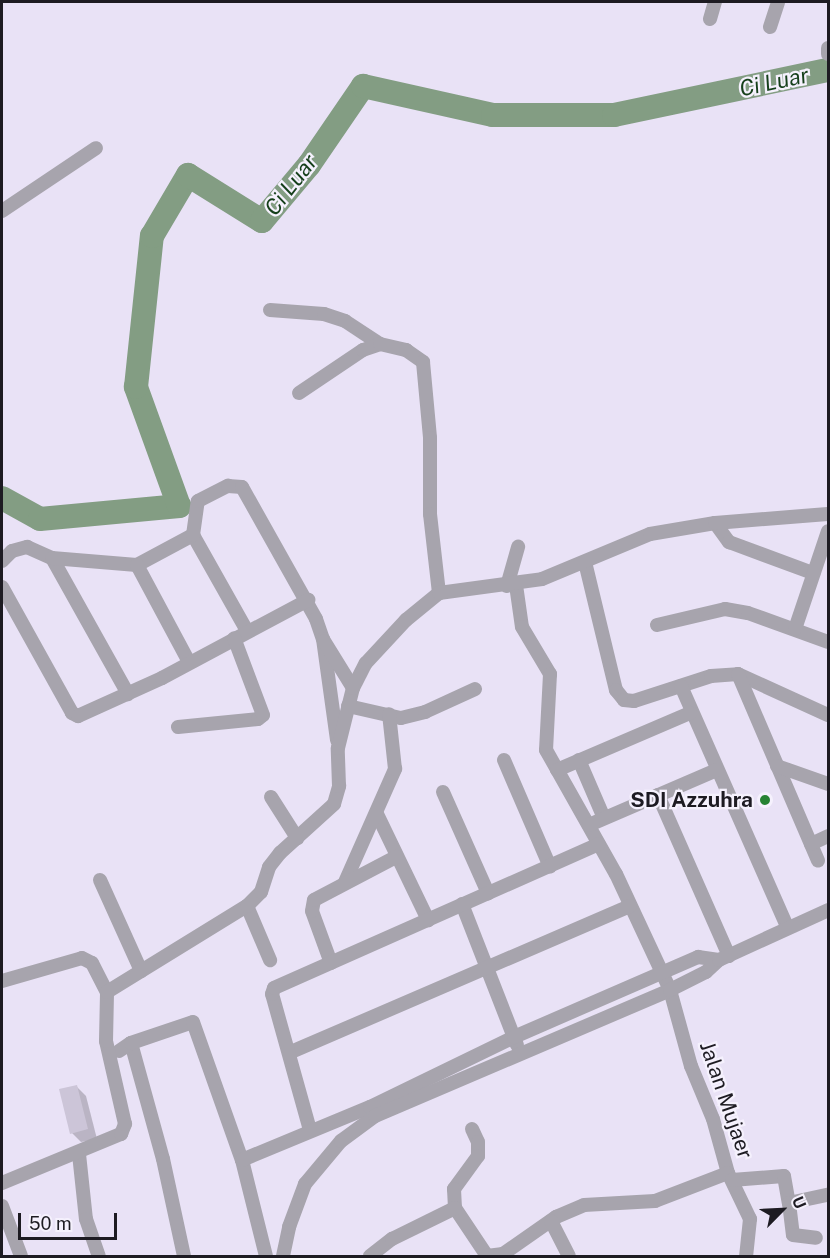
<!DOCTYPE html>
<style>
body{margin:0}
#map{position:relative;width:830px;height:1258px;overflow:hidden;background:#e9e2f6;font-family:"Public Sans",sans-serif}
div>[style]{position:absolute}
.shadow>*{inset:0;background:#0003}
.river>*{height:24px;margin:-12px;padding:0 12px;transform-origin:12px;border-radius:12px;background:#839d83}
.building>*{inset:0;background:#ccc5d8}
.street>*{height:14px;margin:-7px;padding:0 7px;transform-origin:7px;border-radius:7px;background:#a7a4ad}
.dots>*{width:16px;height:16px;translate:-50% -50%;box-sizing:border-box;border:3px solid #f5f1fd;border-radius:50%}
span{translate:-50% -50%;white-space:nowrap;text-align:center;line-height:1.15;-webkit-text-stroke:4.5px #f5f1fd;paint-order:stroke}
.poi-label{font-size:21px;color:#1d1b22;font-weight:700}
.right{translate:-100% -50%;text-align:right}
.street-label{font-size:21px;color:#1d1b22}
.water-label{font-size:22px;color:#153f1a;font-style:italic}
.frame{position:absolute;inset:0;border:3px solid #1d1b22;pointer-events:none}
.north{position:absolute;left:752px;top:1180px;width:60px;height:60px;-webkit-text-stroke:4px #f5f1fd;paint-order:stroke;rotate:66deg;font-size:16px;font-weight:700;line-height:24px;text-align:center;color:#1d1b22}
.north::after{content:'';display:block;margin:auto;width:21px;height:27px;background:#1d1b22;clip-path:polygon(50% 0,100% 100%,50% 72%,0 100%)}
.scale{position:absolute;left:18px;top:1213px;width:99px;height:27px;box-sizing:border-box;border:3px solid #1d1b22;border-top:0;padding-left:8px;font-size:18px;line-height:21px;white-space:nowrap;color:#1d1b22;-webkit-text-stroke:4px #f5f1fd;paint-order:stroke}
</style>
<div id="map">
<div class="shadow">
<div style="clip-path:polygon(77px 1087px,86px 1096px,97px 1139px,81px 1142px,72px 1133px)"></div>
</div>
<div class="river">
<div style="left:2px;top:498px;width:43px;rotate:28.9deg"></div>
<div style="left:40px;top:519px;width:140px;rotate:-5.3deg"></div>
<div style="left:179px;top:506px;width:127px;rotate:-109.9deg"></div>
<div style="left:136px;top:387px;width:152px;rotate:-84deg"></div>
<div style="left:152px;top:236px;width:71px;rotate:-59.5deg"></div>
<div style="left:188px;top:175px;width:87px;rotate:31.9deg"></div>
<div style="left:262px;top:221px;width:73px;rotate:-50deg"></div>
<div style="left:309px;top:165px;width:96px;rotate:-55.6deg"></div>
<div style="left:363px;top:86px;width:133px;rotate:12.6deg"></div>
<div style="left:493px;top:115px;width:121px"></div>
<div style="left:614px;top:115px;width:219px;rotate:-11.9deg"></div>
</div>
<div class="building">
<div style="clip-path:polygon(77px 1085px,88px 1129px,70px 1134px,59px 1089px)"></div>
</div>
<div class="street">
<div style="left:710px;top:19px;width:18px;rotate:-74deg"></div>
<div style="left:770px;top:27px;width:26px;rotate:-72deg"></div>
<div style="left:828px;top:48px;width:6px;rotate:90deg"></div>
<div style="left:2px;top:211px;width:113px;rotate:-33.8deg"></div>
<div style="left:270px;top:310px;width:54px;rotate:4.2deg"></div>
<div style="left:324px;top:314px;width:22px;rotate:18deg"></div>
<div style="left:345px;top:321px;width:42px;rotate:33.3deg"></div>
<div style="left:299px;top:393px;width:77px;rotate:-33.9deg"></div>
<div style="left:363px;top:350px;width:18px;rotate:-19deg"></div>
<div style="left:380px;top:344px;width:27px;rotate:13deg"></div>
<div style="left:406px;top:350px;width:21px;rotate:35deg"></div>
<div style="left:423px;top:362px;width:76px;rotate:84.7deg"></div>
<div style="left:430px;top:438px;width:76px;rotate:90deg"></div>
<div style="left:430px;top:514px;width:80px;rotate:83.5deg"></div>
<div style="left:715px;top:523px;width:24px;rotate:54deg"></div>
<div style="left:729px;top:542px;width:90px;rotate:20.3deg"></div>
<div style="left:193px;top:535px;width:110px;rotate:60.6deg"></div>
<div style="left:52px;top:558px;width:156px;rotate:60.8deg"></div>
<div style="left:2px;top:561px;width:14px;rotate:-45deg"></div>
<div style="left:12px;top:551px;width:16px;rotate:-15deg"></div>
<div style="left:27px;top:547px;width:27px;rotate:24deg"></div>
<div style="left:52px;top:558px;width:85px;rotate:4.7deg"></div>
<div style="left:137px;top:565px;width:64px;rotate:-28.2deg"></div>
<div style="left:193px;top:535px;width:34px;rotate:-82deg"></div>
<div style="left:198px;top:501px;width:34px;rotate:-27deg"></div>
<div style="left:228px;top:486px;width:14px;rotate:4deg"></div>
<div style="left:242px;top:487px;width:151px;rotate:60.7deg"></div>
<div style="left:316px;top:619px;width:21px;rotate:71deg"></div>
<div style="left:323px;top:639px;width:102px;rotate:82.1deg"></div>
<div style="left:585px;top:562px;width:132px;rotate:76.4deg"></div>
<div style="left:616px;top:690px;width:13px;rotate:51deg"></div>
<div style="left:624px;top:700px;width:10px;rotate:6deg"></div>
<div style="left:634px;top:701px;width:81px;rotate:-18deg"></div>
<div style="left:711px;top:676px;width:27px;rotate:-4deg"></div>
<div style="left:738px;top:674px;width:99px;rotate:24.5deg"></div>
<div style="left:137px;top:565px;width:110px;rotate:61.8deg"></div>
<div style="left:516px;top:585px;width:42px;rotate:81.9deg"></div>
<div style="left:522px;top:627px;width:55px;rotate:59.2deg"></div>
<div style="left:550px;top:674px;width:76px;rotate:93deg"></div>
<div style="left:546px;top:750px;width:142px;rotate:60.6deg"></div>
<div style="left:616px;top:874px;width:128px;rotate:65deg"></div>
<div style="left:670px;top:990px;width:79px;rotate:74.6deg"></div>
<div style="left:691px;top:1066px;width:57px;rotate:67.5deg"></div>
<div style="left:713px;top:1119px;width:56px;rotate:74.5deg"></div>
<div style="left:728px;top:1173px;width:51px;rotate:64.4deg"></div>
<div style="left:750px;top:1219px;width:37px;rotate:96deg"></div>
<div style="left:507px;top:586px;width:41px;rotate:-74.2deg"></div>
<div style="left:2px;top:587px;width:144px;rotate:60.9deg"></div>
<div style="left:72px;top:713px;width:7px;rotate:27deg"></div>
<div style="left:78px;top:716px;width:92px;rotate:-24.3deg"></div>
<div style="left:162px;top:678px;width:166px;rotate:-28.1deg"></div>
<div style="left:657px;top:625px;width:70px;rotate:-13.2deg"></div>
<div style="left:725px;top:609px;width:23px;rotate:10deg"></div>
<div style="left:748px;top:613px;width:85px;rotate:19.9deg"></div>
<div style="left:795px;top:629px;width:103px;rotate:-71.4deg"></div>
<div style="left:324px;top:641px;width:55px;rotate:58.3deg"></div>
<div style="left:738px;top:674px;width:203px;rotate:66.8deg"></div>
<div style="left:681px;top:686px;width:262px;rotate:66.2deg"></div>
<div style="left:348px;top:706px;width:54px;rotate:12.8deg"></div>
<div style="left:401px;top:718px;width:25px;rotate:-14deg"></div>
<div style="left:425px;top:712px;width:55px;rotate:-24.7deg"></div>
<div style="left:178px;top:727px;width:80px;rotate:-5.7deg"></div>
<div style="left:258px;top:719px;width:6px;rotate:-39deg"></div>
<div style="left:263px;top:715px;width:82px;rotate:-110.6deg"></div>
<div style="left:504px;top:760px;width:116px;rotate:66.7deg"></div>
<div style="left:579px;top:760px;width:63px;rotate:66.7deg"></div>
<div style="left:777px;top:766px;width:54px;rotate:19.4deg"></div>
<div style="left:557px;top:770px;width:145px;rotate:-23.2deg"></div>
<div style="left:443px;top:792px;width:111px;rotate:66deg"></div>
<div style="left:658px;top:795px;width:176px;rotate:66.2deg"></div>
<div style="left:271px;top:797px;width:49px;rotate:57.6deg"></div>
<div style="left:377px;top:814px;width:118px;rotate:64.3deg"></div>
<div style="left:589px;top:825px;width:139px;rotate:-23.3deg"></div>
<div style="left:811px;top:844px;width:19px;rotate:-25deg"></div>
<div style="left:100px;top:880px;width:100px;rotate:65.7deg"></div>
<div style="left:345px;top:882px;width:124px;rotate:-66.1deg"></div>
<div style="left:395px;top:769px;width:55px;rotate:-96.2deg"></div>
<div style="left:462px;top:904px;width:151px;rotate:68.7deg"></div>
<div style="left:247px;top:906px;width:59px;rotate:66.9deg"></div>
<div style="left:331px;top:963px;width:55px;rotate:-110.1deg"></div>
<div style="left:312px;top:911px;width:11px;rotate:-80deg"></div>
<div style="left:314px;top:900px;width:93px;rotate:-27.7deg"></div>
<div style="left:2px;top:981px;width:83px;rotate:-16deg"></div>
<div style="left:82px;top:958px;width:11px;rotate:27deg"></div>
<div style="left:92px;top:963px;width:33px;rotate:63deg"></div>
<div style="left:131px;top:1043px;width:120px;rotate:74.6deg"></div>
<div style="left:163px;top:1159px;width:99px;rotate:77.8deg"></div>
<div style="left:119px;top:1051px;width:14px;rotate:-34deg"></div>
<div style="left:131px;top:1043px;width:65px;rotate:-18.7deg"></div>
<div style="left:193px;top:1022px;width:146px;rotate:70.5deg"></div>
<div style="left:242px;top:1160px;width:99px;rotate:76deg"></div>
<div style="left:291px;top:1052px;width:369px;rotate:-23.3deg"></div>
<div style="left:472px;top:1129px;width:14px;rotate:65deg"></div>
<div style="left:478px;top:1142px;width:14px;rotate:90deg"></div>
<div style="left:478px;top:1156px;width:41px;rotate:126deg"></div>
<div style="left:454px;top:1189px;width:19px;rotate:87deg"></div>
<div style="left:455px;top:1208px;width:58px;rotate:56.3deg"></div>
<div style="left:487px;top:1256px;width:16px;rotate:-7deg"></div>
<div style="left:503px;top:1254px;width:65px;rotate:-34.9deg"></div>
<div style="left:556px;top:1217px;width:30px;rotate:-23deg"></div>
<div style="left:584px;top:1205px;width:71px;rotate:-3.2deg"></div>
<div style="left:655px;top:1201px;width:78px;rotate:-21deg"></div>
<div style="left:310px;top:1130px;width:141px;rotate:-105.6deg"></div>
<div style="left:272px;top:994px;width:6px;rotate:-72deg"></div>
<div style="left:274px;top:988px;width:355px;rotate:-23.9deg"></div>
<div style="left:79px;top:1154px;width:65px;rotate:83.9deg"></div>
<div style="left:86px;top:1219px;width:39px;rotate:71deg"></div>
<div style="left:242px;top:1160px;width:139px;rotate:-22.5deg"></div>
<div style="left:370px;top:1107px;width:160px;rotate:-25.9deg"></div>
<div style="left:514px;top:1037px;width:201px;rotate:-23.5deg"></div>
<div style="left:698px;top:957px;width:21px;rotate:8deg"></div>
<div style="left:732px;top:1180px;width:52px;rotate:-4.4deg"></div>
<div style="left:784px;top:1176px;width:27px;rotate:80deg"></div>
<div style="left:789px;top:1203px;width:40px;rotate:-12deg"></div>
<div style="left:2px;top:1183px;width:129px;rotate:-22.4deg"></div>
<div style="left:121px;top:1134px;width:11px;rotate:-68deg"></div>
<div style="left:125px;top:1124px;width:85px;rotate:-102.9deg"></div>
<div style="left:106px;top:1041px;width:49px;rotate:-88.8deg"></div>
<div style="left:107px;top:992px;width:164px;rotate:-31.6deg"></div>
<div style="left:247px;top:906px;width:20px;rotate:-45deg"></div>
<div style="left:261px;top:892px;width:26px;rotate:-72deg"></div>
<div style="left:269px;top:867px;width:18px;rotate:-52deg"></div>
<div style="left:280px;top:853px;width:73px;rotate:-42.2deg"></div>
<div style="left:334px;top:804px;width:19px;rotate:-74deg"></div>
<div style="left:339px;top:786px;width:38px;rotate:-92deg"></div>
<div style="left:338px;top:748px;width:62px;rotate:-76deg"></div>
<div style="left:353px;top:688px;width:28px;rotate:-63deg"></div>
<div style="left:366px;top:663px;width:59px;rotate:-47.1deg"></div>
<div style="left:406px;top:620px;width:43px;rotate:-39.3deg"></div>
<div style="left:439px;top:593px;width:104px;rotate:-7.7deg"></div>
<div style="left:542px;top:579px;width:117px;rotate:-22.6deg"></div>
<div style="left:650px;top:534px;width:66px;rotate:-9.6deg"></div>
<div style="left:715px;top:523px;width:113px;rotate:-4.6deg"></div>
<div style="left:789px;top:1203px;width:32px;rotate:83deg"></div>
<div style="left:793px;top:1235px;width:23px;rotate:7deg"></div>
<div style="left:2px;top:1206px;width:53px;rotate:69.2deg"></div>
<div style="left:551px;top:1221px;width:39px;rotate:63deg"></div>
<div style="left:283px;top:1256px;width:30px;rotate:-78deg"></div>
<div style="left:289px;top:1227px;width:46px;rotate:-69.6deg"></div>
<div style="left:305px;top:1184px;width:56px;rotate:-50.1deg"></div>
<div style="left:341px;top:1141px;width:42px;rotate:-36.3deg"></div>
<div style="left:375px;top:1116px;width:321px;rotate:-23.1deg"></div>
<div style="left:670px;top:990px;width:40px;rotate:-26.6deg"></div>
<div style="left:706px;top:972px;width:18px;rotate:-43deg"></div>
<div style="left:719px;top:960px;width:120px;rotate:-24.6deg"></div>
<div style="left:370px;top:1256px;width:28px;rotate:-38deg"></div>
<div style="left:392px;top:1239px;width:70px;rotate:-26.2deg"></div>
</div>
<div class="dots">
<div style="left:765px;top:800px;background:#268233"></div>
</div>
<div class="poi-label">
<span class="right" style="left:753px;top:800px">SDI Azzuhra</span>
</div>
<div class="street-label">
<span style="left:726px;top:1100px;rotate:71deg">Jalan Mujaer</span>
</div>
<div class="water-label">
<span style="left:774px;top:82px;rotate:-12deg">Ci Luar</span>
<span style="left:291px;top:185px;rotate:-52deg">Ci Luar</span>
</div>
<div class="frame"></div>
<div class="north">U</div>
<div class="scale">50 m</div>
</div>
